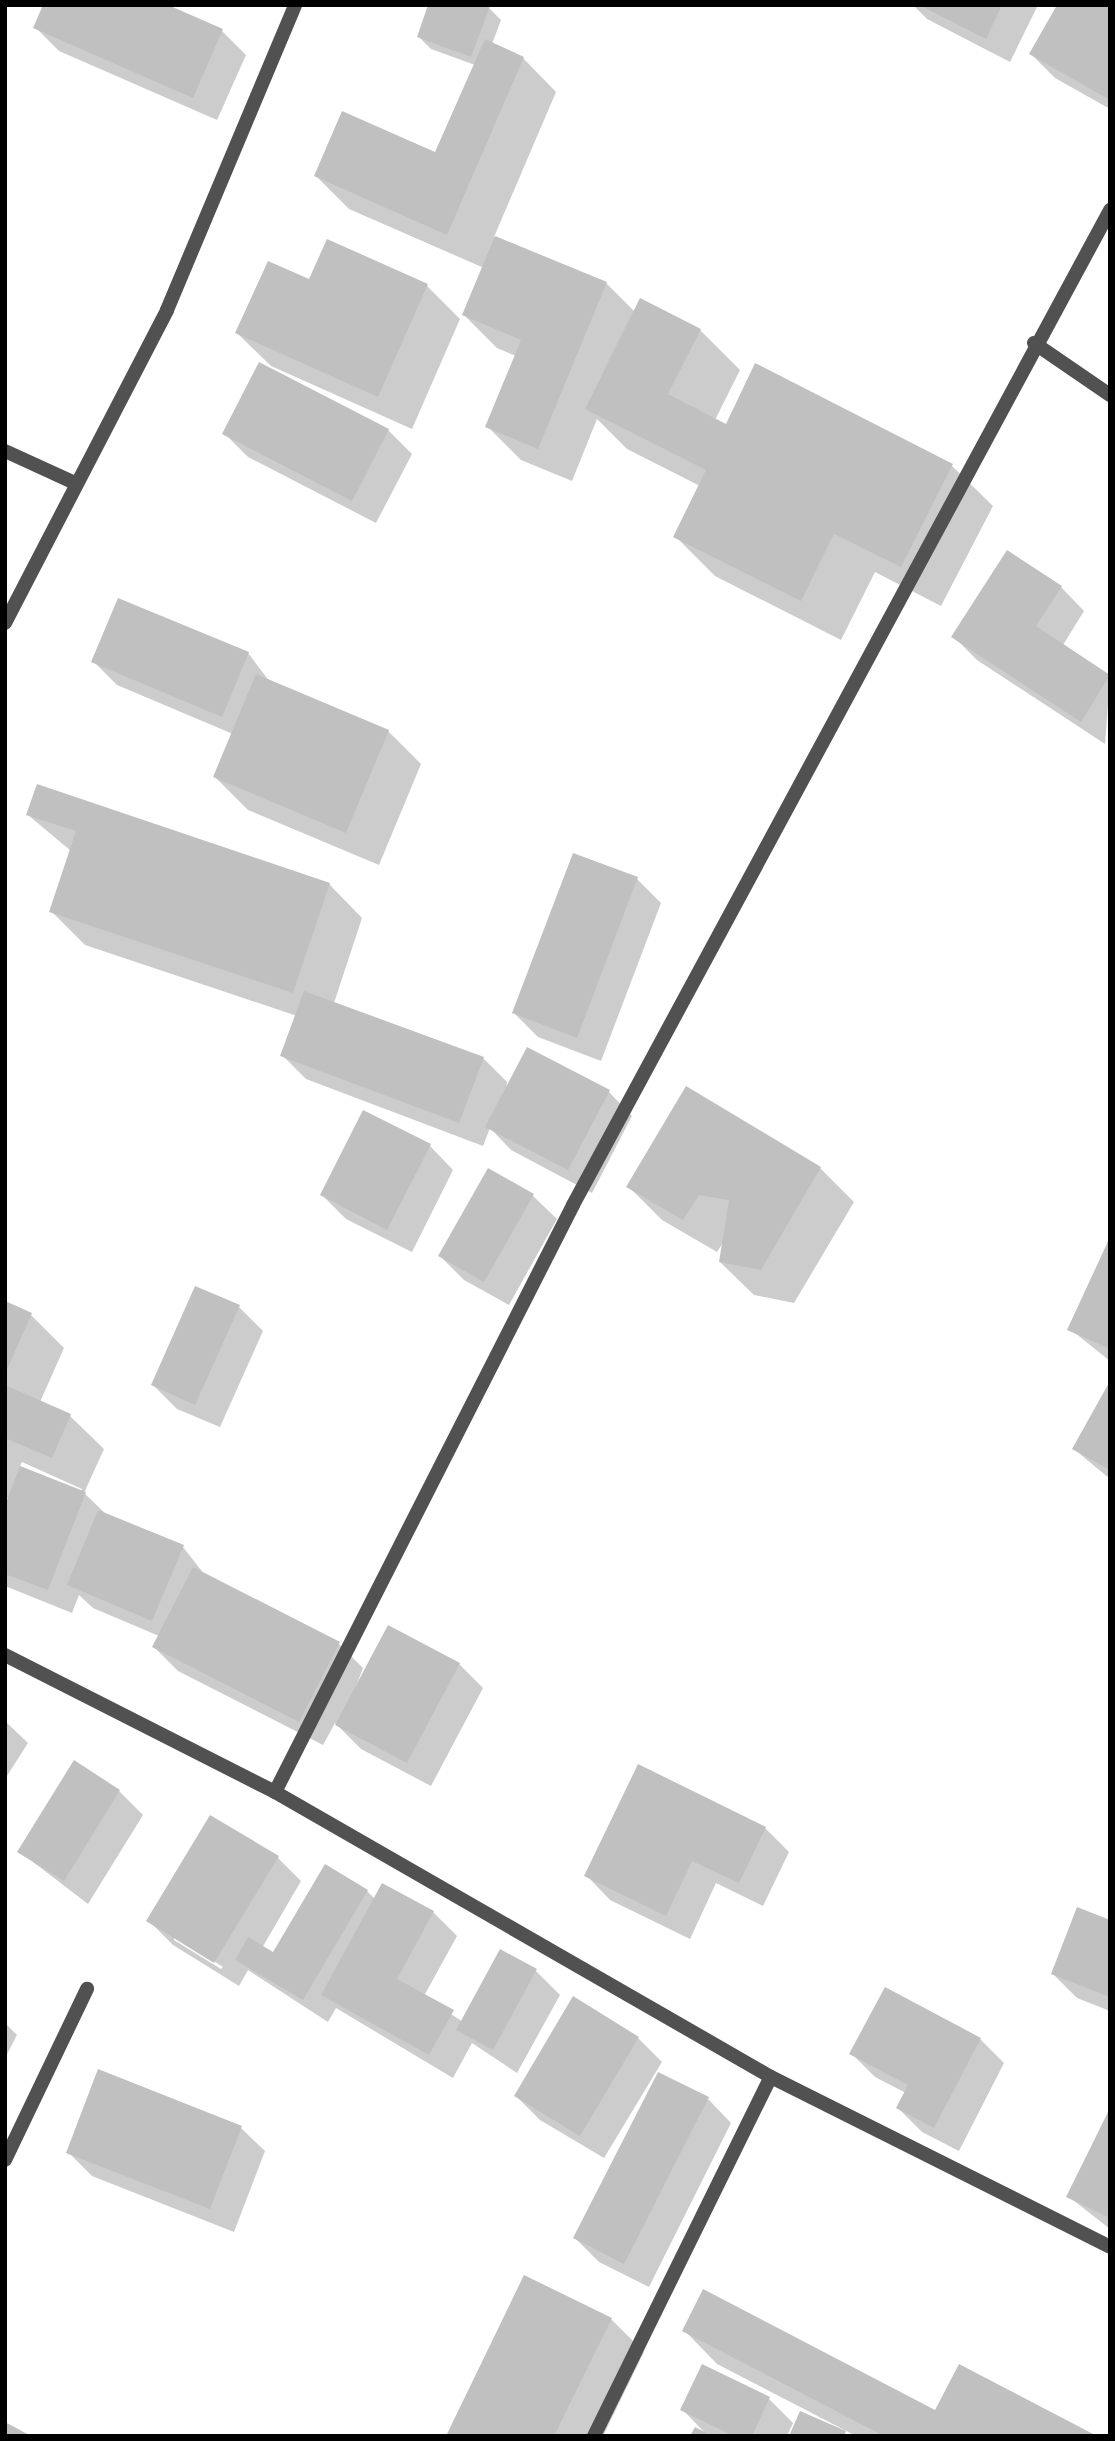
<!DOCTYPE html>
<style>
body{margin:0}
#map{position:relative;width:1115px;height:2441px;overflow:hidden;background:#fff;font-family:Figtree,sans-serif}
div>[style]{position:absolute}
.shadow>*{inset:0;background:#0003}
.building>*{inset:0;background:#c0c0c0}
.minor>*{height:14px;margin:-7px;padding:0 7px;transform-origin:7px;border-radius:7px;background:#515151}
span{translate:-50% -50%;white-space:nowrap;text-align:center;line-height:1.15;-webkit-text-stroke:6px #fff;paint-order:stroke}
.frame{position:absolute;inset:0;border:7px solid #000;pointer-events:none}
</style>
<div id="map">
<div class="shadow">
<div style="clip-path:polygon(430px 5px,489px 8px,501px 20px,492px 44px,523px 58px,556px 92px,494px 237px,606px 283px,635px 312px,700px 330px,740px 370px,715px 420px,726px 426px,756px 366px,952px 466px,993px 506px,941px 606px,875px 572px,841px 640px,715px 576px,675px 536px,700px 486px,627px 449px,597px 419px,572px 481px,521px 460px,487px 426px,516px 356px,497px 348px,464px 315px,484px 268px,349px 209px,316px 176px,436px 154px,475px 65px,431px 49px,419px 37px)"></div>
<div style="clip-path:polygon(913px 5px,1038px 5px,1010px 62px,927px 19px)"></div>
<div style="clip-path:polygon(1110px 5px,1110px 109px,1055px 78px,1031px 54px)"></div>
<div style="clip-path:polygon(35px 27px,222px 31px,246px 55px,217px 120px,59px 51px)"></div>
<div style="clip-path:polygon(310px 282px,427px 286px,460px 319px,412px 429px,271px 366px,237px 333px)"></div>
<div style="clip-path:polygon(388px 430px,412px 454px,376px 523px,248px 457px,224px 433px)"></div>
<div style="clip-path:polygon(1061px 587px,1084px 611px,1063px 645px,1110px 677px,1105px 744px,977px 660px,953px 636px)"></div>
<div style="clip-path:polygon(248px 653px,270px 682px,388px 731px,421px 764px,379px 865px,248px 810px,215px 777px,233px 734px,117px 685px,93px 661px)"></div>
<div style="clip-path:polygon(28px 815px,329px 884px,362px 918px,334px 1003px,483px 1058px,507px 1082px,506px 1092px,609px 1092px,632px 1116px,592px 1193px,511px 1150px,490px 1128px,483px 1146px,306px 1079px,282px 1055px,297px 1016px,85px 945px,51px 911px,71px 851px)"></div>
<div style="clip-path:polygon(574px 855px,637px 879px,661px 903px,601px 1061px,538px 1037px,514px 1013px)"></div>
<div style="clip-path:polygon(686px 1089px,820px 1168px,854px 1202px,794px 1303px,754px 1295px,720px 1262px,724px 1241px,717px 1252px,662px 1220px,629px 1187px)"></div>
<div style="clip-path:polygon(430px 1146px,453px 1170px,412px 1252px,346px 1219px,322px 1195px)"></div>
<div style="clip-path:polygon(489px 1170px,533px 1196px,557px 1219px,509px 1305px,464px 1280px,440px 1256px)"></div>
<div style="clip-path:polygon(1110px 1242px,1110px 1361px,1070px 1329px)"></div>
<div style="clip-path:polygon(evenodd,5px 1303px,31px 1315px,64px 1348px,40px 1402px,70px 1416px,104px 1449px,84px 1493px,107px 1515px,183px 1547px,205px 1575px,339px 1644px,363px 1668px,353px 1694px,459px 1664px,483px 1688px,431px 1786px,361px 1749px,335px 1723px,323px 1745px,178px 1671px,154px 1647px,159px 1636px,93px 1608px,79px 1595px,72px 1613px,5px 1586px,11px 1495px,5px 1500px,5px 1303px,22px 1462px,82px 1489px,81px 1492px,20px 1466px,22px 1462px)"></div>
<div style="clip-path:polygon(239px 1307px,263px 1331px,220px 1427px,177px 1409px,153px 1385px)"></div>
<div style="clip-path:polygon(1110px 1385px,1110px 1479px,1074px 1449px)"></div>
<div style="clip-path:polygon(5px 1721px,28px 1743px,5px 1779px)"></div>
<div style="clip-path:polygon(119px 1791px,143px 1815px,88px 1904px,20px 1852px)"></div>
<div style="clip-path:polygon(765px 1828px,789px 1852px,763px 1906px,716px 1883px,690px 1939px,610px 1900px,587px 1876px)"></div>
<div style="clip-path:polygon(evenodd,277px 1857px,301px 1881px,262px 1948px,274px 1955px,367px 1891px,375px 1899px,383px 1885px,433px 1912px,457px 1936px,424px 1996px,463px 2022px,536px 1971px,560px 1995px,517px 2073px,472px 2043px,453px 2078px,336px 2008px,328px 2022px,248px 1970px,239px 1986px,173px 1945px,149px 1921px,277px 1857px,174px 1936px,223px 1967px,221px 1969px,174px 1940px,174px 1936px)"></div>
<div style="clip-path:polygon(1110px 1921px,1110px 2011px,1077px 1998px,1053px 1974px)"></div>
<div style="clip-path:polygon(5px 2023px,17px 2035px,5px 2058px)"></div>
<div style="clip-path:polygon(638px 2038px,662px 2062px,604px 2158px,540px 2120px,516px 2096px)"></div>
<div style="clip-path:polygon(980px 2039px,1004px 2063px,959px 2151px,922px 2132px,898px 2108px,906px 2093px,875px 2077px,851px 2053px)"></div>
<div style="clip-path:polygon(99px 2071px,241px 2128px,265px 2151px,234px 2232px,92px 2176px,68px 2152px)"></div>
<div style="clip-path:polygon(708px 2099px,731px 2123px,649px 2287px,599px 2262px,575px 2238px)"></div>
<div style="clip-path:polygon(1110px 2112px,1110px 2229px,1068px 2196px)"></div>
<div style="clip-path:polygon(611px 2319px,644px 2352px,603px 2436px,448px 2436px)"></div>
<div style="clip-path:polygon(684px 2330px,936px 2413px,1093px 2436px,856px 2436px,717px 2364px)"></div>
<div style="clip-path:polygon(703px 2366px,769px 2399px,793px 2423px,787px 2436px,692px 2436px,707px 2435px,682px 2409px)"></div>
</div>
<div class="building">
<div style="clip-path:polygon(43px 5px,168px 5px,223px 29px,193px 98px,33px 28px)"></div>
<div style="clip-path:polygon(428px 5px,490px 6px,471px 57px,417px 37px)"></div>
<div style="clip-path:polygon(919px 5px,1002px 5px,986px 39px)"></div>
<div style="clip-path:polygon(1057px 5px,1110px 5px,1110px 100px,1029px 54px)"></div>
<div style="clip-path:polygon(485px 39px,524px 57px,447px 235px,314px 176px,342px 111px,435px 152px)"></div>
<div style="clip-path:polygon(495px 236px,607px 282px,538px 449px,485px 427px,521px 340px,462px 315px)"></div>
<div style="clip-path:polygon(327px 239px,428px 284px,378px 397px,235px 333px,268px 261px,309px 279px)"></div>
<div style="clip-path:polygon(640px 298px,701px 329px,668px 394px,726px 424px,755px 363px,953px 464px,901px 567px,834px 534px,801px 601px,673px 537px,706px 470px,585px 409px)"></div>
<div style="clip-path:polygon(259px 362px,389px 429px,352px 501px,222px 434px)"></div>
<div style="clip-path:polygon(1007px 550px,1062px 586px,1036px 626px,1110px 675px,1081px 722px,951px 637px)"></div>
<div style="clip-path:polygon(118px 598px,249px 652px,222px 717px,91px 662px)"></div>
<div style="clip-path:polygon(256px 674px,389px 730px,346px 833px,213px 777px)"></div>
<div style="clip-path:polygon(37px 784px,330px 883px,293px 993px,49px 912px,76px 831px,26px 815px)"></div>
<div style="clip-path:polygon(573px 853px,638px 877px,577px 1038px,512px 1013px)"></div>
<div style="clip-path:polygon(304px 991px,484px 1057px,459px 1123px,280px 1056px)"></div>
<div style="clip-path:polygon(527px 1047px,610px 1090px,568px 1170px,485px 1127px)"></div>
<div style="clip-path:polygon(686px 1086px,821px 1167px,761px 1270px,719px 1262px,729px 1200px,699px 1195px,683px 1220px,626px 1187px)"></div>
<div style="clip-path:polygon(363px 1110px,431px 1144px,387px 1230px,320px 1195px)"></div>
<div style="clip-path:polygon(488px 1168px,534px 1194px,484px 1282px,438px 1256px)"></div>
<div style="clip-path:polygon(1110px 1237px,1110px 1349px,1067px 1330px)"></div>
<div style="clip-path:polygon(195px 1286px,240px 1305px,195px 1405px,151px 1385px)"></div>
<div style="clip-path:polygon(5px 1301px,32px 1313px,5px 1374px)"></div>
<div style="clip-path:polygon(1110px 1381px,1110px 1470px,1072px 1449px)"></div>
<div style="clip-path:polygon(5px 1385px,71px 1414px,52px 1458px,5px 1438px)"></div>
<div style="clip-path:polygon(20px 1466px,86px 1492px,48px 1590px,5px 1574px,5px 1505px)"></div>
<div style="clip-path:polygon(98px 1510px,184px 1545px,152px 1621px,67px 1585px)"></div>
<div style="clip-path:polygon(193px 1567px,340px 1642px,299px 1722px,152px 1647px)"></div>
<div style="clip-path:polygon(388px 1625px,460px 1663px,407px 1763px,335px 1725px)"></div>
<div style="clip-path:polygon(74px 1760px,120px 1790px,64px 1881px,17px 1852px)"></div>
<div style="clip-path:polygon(638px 1764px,766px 1827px,739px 1883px,692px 1861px,666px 1916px,584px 1876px)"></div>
<div style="clip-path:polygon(210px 1815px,279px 1856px,214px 1963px,146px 1921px)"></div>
<div style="clip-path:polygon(325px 1864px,368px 1890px,303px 2000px,235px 1960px,248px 1937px,273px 1952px)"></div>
<div style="clip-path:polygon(382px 1883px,434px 1911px,397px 1979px,454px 2010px,429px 2055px,321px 1995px)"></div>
<div style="clip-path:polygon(1077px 1907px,1110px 1920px,1110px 1997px,1051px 1974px)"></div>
<div style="clip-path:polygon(500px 1949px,537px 1969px,493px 2050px,456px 2030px)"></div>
<div style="clip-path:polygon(885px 1987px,981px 2038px,934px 2128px,896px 2108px,908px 2085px,849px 2054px)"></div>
<div style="clip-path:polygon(573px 1996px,639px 2037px,580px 2136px,514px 2096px)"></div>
<div style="clip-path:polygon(98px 2069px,242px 2126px,210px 2209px,66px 2153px)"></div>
<div style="clip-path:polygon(658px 2072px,709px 2097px,624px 2264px,573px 2238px)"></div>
<div style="clip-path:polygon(1110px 2108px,1110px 2218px,1066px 2197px)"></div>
<div style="clip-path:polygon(524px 2275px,612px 2318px,554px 2436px,446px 2436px)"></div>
<div style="clip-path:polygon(703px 2289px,935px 2410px,959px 2364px,1097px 2436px,884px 2436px,682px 2331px)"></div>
<div style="clip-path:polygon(702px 2364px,770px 2397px,752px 2436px,734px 2436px,680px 2410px)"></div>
<div style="clip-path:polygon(800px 2411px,846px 2431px,844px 2436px,789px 2436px)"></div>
<div style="clip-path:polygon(5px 2422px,31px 2436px,5px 2436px)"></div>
<div style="clip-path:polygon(695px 2427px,712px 2436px,690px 2436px)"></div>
</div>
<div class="minor">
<div style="left:1034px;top:343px;width:92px;rotate:34.4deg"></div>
<div style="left:5px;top:451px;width:79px;rotate:24.6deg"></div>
<div style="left:5px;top:623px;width:352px;rotate:-62.6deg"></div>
<div style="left:167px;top:310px;width:331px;rotate:-67.2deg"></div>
<div style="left:5px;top:1655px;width:303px;rotate:26.9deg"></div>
<div style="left:275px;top:1792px;width:572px;rotate:29.88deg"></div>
<div style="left:771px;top:2077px;width:379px;rotate:26.6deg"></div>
<div style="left:275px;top:1792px;width:658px;rotate:-63.08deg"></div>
<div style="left:573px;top:1205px;width:1131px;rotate:-61.64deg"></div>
<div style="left:5px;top:2160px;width:190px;rotate:-64.4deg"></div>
<div style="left:594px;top:2436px;width:400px;rotate:-63.8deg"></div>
</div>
<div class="frame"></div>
</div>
